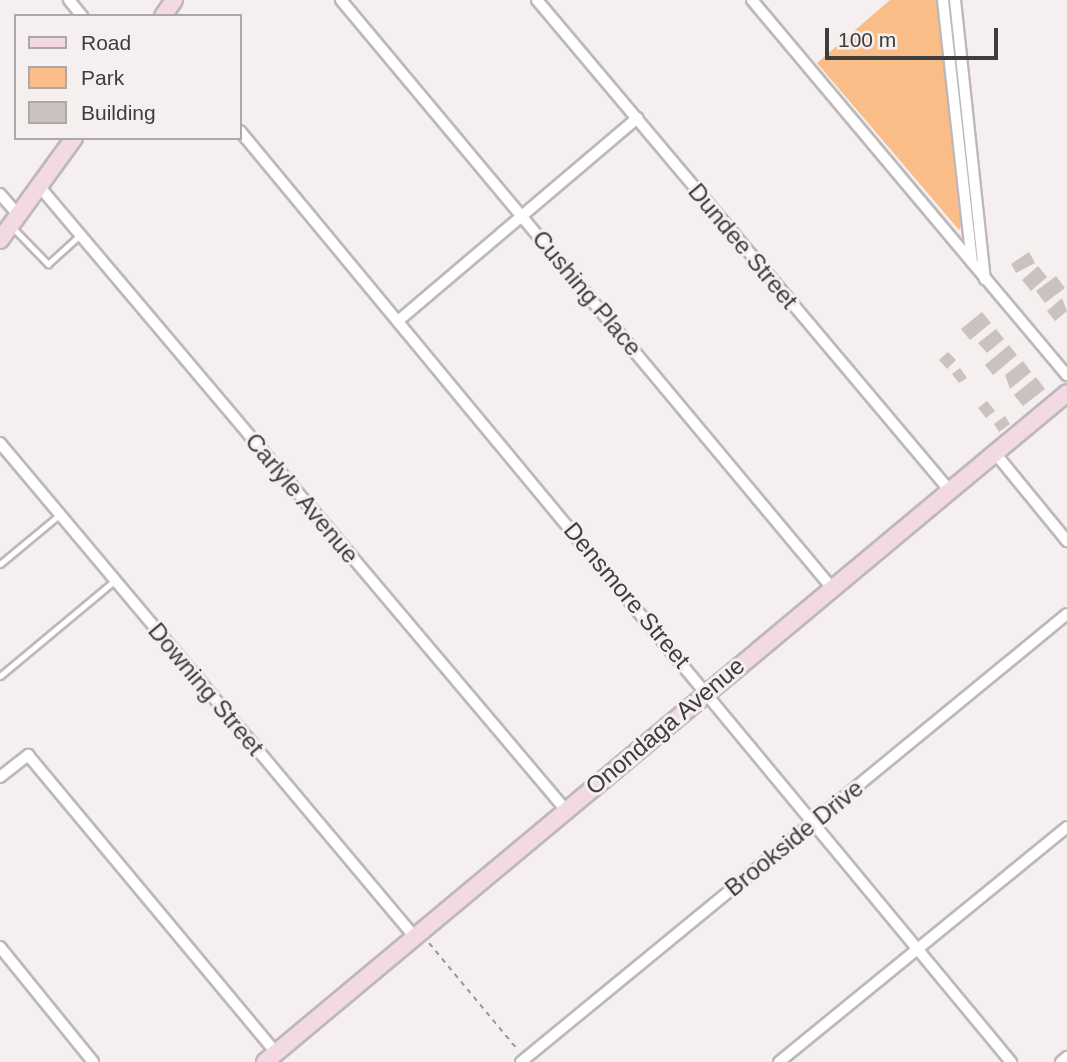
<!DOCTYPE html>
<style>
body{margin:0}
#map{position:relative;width:1067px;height:1062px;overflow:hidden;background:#f6efef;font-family:Arial,sans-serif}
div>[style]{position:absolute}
.green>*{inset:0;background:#fbbd87}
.building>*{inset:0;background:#c9c2c0}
.path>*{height:2px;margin-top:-1px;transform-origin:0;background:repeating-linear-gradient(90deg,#9d9898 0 5px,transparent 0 10px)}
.roads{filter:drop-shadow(2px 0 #bfb8b8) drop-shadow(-2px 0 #bfb8b8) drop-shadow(0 2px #bfb8b8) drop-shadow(0 -2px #bfb8b8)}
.lane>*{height:5px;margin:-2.5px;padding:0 2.5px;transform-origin:2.5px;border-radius:2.5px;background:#fff}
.street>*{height:10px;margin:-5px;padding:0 5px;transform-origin:5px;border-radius:5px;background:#fff}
.secondary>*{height:16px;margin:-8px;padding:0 8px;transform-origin:8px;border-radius:8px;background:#f2d9e4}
span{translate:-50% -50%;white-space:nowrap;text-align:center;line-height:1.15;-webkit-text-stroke:6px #f6efef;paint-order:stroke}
.street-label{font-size:24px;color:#3f3c3c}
.legend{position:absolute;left:14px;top:14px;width:228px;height:126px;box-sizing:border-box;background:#f6efef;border:2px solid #ada7a7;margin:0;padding:9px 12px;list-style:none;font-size:21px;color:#3f3c3c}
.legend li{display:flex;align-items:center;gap:14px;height:35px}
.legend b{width:35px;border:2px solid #ada7a7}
.scale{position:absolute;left:825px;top:28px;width:173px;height:32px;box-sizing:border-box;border:4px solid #3f3c3c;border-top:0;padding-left:9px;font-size:21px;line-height:24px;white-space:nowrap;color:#3f3c3c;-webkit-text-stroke:5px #f6efef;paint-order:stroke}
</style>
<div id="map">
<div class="green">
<div style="clip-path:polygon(890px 0,937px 0,962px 225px,959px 230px,817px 63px)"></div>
<div style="clip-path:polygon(946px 0,950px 0,970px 183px,967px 183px)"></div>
</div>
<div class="building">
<div style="clip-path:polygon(1029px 252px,1035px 263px,1016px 273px,1011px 264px)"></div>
<div style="clip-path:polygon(1038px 266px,1047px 277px,1031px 291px,1022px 280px)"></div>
<div style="clip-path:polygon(1056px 276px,1065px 288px,1045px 303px,1036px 291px)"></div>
<div style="clip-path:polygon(1062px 298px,1067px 311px,1055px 321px,1047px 311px)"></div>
<div style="clip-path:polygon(982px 312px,991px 323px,970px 340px,961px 329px)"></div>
<div style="clip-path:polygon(996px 329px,1004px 339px,987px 353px,978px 343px)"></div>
<div style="clip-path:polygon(1009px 345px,1017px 355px,993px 375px,985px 365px)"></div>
<div style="clip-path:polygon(948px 352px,956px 360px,947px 369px,939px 360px)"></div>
<div style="clip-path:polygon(1023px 361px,1031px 372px,1010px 389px,1005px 375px)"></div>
<div style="clip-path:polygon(960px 368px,967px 378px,959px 383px,952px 374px)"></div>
<div style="clip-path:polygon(1036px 377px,1045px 389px,1023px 406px,1014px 395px)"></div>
<div style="clip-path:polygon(987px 401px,995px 411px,986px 418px,978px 408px)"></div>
<div style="clip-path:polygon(1005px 416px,1010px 424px,999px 432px,994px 424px)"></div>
</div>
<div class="path">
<div style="left:429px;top:943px;width:138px;rotate:50.3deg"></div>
</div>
<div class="roads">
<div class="lane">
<div style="left:12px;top:227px;width:52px;rotate:45.8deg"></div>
<div style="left:48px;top:264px;width:43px;rotate:-42.2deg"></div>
<div style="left:0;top:564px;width:77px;rotate:-39.7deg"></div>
<div style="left:0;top:676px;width:148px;rotate:-39.8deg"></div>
</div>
<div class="street">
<div style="left:69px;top:0;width:21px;rotate:51deg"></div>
<div style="left:341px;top:0;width:766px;rotate:50.14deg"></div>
<div style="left:537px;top:0;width:642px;rotate:49.93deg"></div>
<div style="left:752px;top:0;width:490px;rotate:50deg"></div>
<div style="left:943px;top:0;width:264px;rotate:83.7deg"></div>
<div style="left:955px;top:0;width:281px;rotate:83.9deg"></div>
<div style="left:240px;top:131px;width:1209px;rotate:50.37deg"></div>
<div style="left:39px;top:186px;width:815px;rotate:49.83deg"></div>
<div style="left:0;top:194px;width:28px;rotate:49deg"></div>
<div style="left:398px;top:321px;width:314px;rotate:-40.3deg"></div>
<div style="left:0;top:443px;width:642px;rotate:49.99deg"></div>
<div style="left:995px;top:453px;width:114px;rotate:50.7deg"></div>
<div style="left:0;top:777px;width:36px;rotate:-38deg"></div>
<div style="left:28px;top:755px;width:388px;rotate:50.2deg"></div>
<div style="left:0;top:947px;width:148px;rotate:51deg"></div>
<div style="left:521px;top:1062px;width:706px;rotate:-39.37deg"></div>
<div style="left:779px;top:1062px;width:372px;rotate:-39.2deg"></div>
<div style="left:1061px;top:1062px;width:8px;rotate:-40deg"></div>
</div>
<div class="secondary">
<div style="left:163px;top:16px;width:19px;rotate:-55deg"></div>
<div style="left:0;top:240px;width:126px;rotate:-54deg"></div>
<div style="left:265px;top:1062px;width:1044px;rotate:-39.83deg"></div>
</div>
</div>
<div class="street-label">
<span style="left:743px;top:246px;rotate:50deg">Dundee Street</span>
<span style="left:587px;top:293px;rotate:50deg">Cushing Place</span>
<span style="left:302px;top:498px;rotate:50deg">Carlyle Avenue</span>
<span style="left:627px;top:595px;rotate:50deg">Densmore Street</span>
<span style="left:206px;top:689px;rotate:50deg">Downing Street</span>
<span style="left:665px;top:726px;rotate:-40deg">Onondaga Avenue</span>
<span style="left:794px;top:838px;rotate:-39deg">Brookside Drive</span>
</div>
<ul class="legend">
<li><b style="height:9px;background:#f2d9e4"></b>Road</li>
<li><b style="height:19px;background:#fbbd87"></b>Park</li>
<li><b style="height:19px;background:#c9c2c0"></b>Building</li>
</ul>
<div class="scale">100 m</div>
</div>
